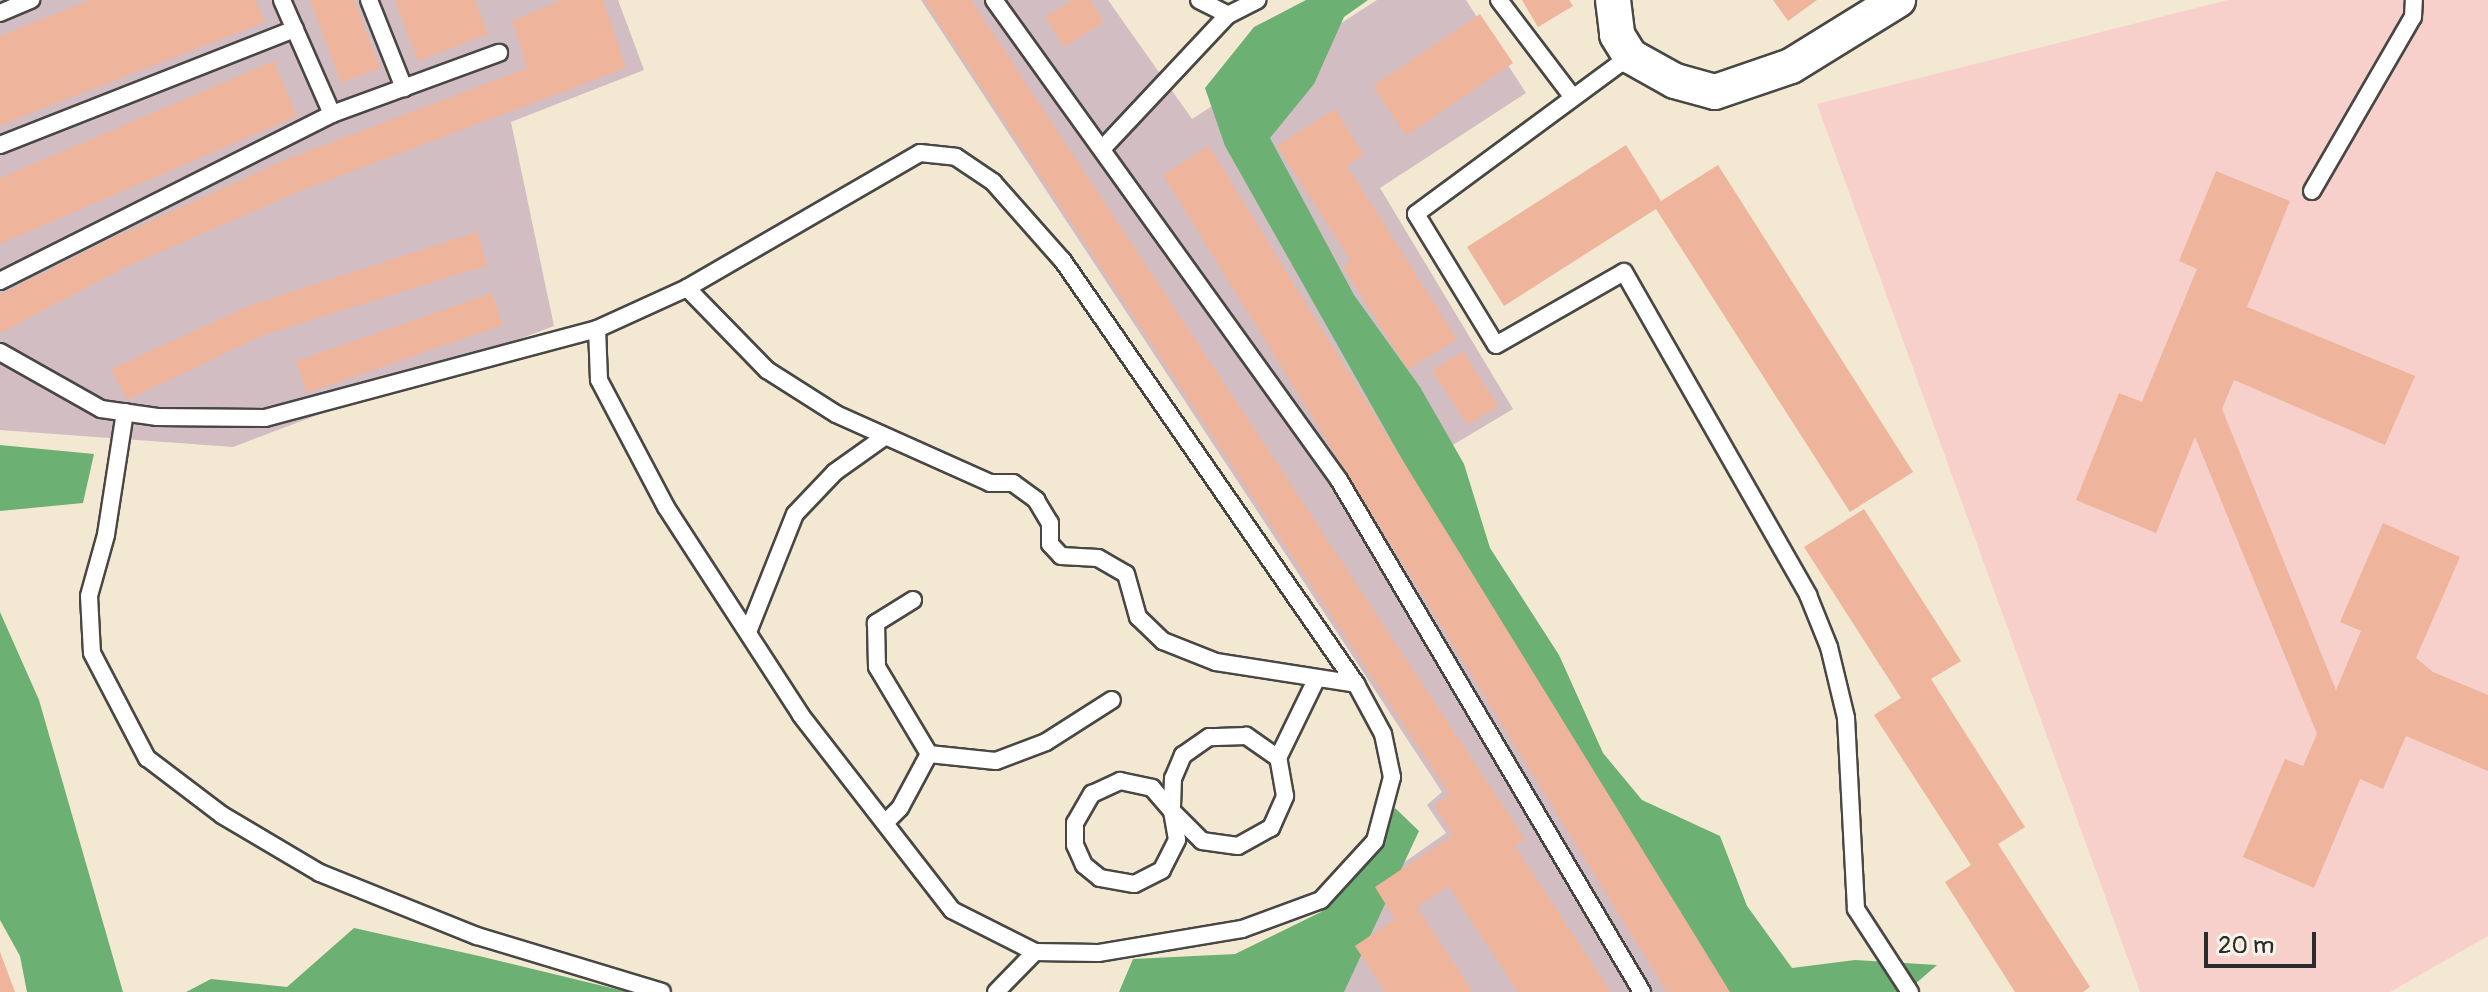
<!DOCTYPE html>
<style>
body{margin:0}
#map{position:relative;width:2488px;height:992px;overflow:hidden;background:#f3e8d1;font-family:Pangolin,sans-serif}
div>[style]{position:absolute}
.built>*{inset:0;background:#f7d0cb}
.industrial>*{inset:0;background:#d2bec2}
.forest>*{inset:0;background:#6cb074}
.building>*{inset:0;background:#eeb59c}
.roads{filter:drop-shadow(2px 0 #494744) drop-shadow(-2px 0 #494744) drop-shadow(0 2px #494744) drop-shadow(0 -2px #494744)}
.service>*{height:16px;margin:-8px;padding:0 8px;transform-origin:8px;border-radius:8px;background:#fff}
.minor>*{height:34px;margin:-17px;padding:0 17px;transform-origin:17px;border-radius:17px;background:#fff}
span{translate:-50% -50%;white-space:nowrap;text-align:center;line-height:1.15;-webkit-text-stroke:6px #f7f3e8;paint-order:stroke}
.scale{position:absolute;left:2204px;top:932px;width:112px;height:36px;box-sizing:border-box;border:4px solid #2b2b2b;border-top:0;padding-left:10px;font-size:24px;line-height:28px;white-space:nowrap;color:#2b2b2b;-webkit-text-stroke:6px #f7f3e8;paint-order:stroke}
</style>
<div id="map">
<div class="built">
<div style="clip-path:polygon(2228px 0,2488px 0,2488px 936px,2390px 992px,2140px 992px,1817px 104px)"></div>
</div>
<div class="industrial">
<div style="clip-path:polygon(0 0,618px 0,644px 70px,511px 122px,554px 326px,233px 447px,0 430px)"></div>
<div style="clip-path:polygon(921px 0,1108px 0,1192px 119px,1377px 0,1466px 0,1526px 93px,1380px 188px,1513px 409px,1416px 467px,1735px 992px,1324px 992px,1372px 885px,1446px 833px,1427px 805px,1442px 792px)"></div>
</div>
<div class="forest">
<div style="clip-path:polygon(1306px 0,1368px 0,1344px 17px,1314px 84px,1270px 138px,1354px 295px,1420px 387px,1464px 464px,1490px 548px,1559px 655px,1603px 753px,1642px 800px,1720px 836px,1747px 906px,1792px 968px,1855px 960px,1937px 965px,1906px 992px,1703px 992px,1225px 146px,1205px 88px,1254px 27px)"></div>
<div style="clip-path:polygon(0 445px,94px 454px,83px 503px,0 511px)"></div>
<div style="clip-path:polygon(0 612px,39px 700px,123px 992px,27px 992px,20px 956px,0 920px)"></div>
<div style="clip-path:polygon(1395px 808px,1419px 831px,1344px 992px,1119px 992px,1133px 959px,1235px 954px,1321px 912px)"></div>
<div style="clip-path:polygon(354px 928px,479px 956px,628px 992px,186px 992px,211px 979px,287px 987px)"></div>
</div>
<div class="building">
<div style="clip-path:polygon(90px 0,256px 0,265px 22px,0 125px,0 36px)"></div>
<div style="clip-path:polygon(310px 0,354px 0,380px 68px,341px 83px)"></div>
<div style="clip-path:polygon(395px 0,475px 0,488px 34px,418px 61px)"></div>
<div style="clip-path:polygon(561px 0,603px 0,626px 68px,298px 192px,128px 266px,0 333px,0 295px,115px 237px,285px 160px,527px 68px,512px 21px)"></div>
<div style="clip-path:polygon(924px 0,971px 0,1525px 839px,1515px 846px,1611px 992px,1518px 992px,1448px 886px,1417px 907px,1473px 992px,1385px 992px,1355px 946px,1395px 919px,1375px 887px,1453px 835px,1434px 805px,1450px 795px)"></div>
<div style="clip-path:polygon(1072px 0,1090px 0,1104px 22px,1064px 47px,1045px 17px)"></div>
<div style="clip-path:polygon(1522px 0,1569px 0,1573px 6px,1538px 27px)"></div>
<div style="clip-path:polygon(1773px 0,1817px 0,1788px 21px)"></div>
<div style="clip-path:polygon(1480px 14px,1513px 63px,1406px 136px,1373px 86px)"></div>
<div style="clip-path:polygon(274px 61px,297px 116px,0 244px,0 178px)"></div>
<div style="clip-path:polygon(1335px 109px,1364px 155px,1347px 166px,1457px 339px,1408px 370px,1343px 267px,1351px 261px,1277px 146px)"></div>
<div style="clip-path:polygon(1626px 145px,1661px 201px,1718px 165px,1913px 472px,1850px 512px,1656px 209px,1504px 306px,1467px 247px)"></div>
<div style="clip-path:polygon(1209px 146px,1730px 992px,1667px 992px,1163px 175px)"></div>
<div style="clip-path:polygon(2216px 171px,2290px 201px,2247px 307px,2415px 376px,2385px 445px,2234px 380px,2222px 409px,2336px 690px,2361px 631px,2340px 622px,2383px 523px,2460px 557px,2416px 658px,2433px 672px,2488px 695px,2488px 771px,2406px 736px,2383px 789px,2360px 779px,2314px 888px,2243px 857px,2285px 759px,2303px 766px,2317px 734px,2195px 437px,2156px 533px,2076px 500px,2119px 393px,2142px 402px,2197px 269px,2179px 261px)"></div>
<div style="clip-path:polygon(477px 232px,488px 265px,264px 335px,127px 400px,111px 369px,253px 304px)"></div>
<div style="clip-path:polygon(492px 293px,503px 325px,307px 393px,296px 361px)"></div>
<div style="clip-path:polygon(1463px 351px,1498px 406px,1468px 425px,1432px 371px)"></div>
<div style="clip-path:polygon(1864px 509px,1961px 661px,1931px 679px,2025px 827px,1998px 844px,2090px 987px,2083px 992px,2015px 992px,1945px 882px,1971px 865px,1874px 715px,1901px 698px,1804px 547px)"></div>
<div style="clip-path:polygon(0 952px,15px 992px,0 992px)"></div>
</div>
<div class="roads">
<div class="service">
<div style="left:369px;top:0;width:95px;rotate:68.3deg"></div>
<div style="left:994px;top:0;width:591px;rotate:54.29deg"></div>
<div style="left:1339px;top:480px;width:595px;rotate:59.38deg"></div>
<div style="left:1199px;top:0;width:33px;rotate:27deg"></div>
<div style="left:1228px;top:15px;width:33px;rotate:-27deg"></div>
<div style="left:1499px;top:0;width:121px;rotate:52.8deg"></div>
<div style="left:0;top:13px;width:34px;rotate:-23deg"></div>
<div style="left:1630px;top:56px;width:266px;rotate:143.6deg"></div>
<div style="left:1416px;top:214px;width:153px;rotate:58.6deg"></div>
<div style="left:1496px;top:345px;width:147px;rotate:-29.7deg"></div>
<div style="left:1624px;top:272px;width:372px;rotate:60.3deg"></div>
<div style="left:1808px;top:595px;width:56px;rotate:68deg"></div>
<div style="left:1829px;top:647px;width:73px;rotate:76.5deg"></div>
<div style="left:1846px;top:718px;width:191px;rotate:87deg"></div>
<div style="left:1856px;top:909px;width:99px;rotate:57deg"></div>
<div style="left:332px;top:114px;width:178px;rotate:-20.1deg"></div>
<div style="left:0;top:145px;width:317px;rotate:-21.5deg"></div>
<div style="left:1103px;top:148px;width:183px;rotate:-46.8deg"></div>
<div style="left:2312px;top:191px;width:201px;rotate:-59.9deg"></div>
<div style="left:2413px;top:17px;width:17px;rotate:-87deg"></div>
<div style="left:0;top:281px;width:372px;rotate:-26.7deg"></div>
<div style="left:332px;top:114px;width:124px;rotate:-113.7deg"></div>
<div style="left:687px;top:288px;width:115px;rotate:45.7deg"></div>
<div style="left:767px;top:370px;width:82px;rotate:32.5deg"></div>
<div style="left:836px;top:414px;width:169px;rotate:24.1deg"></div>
<div style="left:990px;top:483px;width:23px"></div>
<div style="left:1013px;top:483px;width:29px;rotate:36deg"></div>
<div style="left:1036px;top:500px;width:27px;rotate:59deg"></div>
<div style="left:1050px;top:523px;width:21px;rotate:90deg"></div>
<div style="left:1050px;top:544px;width:16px;rotate:47deg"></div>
<div style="left:1061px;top:556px;width:37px;rotate:3deg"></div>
<div style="left:1098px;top:558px;width:32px;rotate:30deg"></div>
<div style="left:1126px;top:574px;width:45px;rotate:74.4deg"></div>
<div style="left:1138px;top:617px;width:35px;rotate:44deg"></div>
<div style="left:1163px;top:641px;width:57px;rotate:21.6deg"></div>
<div style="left:1216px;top:662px;width:142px;rotate:8.9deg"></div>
<div style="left:1356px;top:684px;width:57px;rotate:61.6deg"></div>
<div style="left:1383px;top:734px;width:44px;rotate:78.2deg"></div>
<div style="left:1392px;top:777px;width:66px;rotate:104.9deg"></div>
<div style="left:1375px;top:841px;width:80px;rotate:132.5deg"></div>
<div style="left:1321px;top:900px;width:84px;rotate:159.8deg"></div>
<div style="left:1242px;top:929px;width:146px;rotate:170.5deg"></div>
<div style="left:1098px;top:953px;width:63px;rotate:-179.1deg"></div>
<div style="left:1035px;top:952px;width:93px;rotate:-153.2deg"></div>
<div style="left:952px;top:910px;width:247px;rotate:-127.8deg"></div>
<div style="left:801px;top:715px;width:248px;rotate:-123deg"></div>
<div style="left:666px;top:507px;width:144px;rotate:-117.8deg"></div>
<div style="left:599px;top:380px;width:51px;rotate:-92.2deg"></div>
<div style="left:597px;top:329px;width:99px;rotate:-24.5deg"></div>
<div style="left:687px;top:288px;width:269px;rotate:-30.1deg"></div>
<div style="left:920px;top:153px;width:36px;rotate:6deg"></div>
<div style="left:956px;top:157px;width:45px;rotate:34deg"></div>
<div style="left:993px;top:182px;width:106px;rotate:48.5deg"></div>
<div style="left:1063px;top:261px;width:515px;rotate:55.29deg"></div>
<div style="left:0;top:352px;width:116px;rotate:29.4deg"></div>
<div style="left:101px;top:409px;width:57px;rotate:8.1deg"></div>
<div style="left:157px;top:417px;width:108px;rotate:0.5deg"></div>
<div style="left:265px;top:418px;width:344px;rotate:-15deg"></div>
<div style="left:125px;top:412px;width:124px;rotate:98.8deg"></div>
<div style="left:106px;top:535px;width:63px;rotate:105.6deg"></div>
<div style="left:89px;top:596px;width:57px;rotate:87deg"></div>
<div style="left:92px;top:653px;width:119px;rotate:62.4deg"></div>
<div style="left:147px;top:758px;width:94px;rotate:37.2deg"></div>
<div style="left:222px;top:815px;width:114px;rotate:30.6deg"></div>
<div style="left:320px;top:873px;width:169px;rotate:21.9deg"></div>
<div style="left:477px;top:936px;width:193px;rotate:16.8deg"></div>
<div style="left:913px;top:600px;width:44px;rotate:148.1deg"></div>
<div style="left:876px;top:623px;width:44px;rotate:88.7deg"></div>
<div style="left:877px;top:667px;width:101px;rotate:59.1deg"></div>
<div style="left:929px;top:754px;width:67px;rotate:6deg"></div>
<div style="left:996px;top:761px;width:53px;rotate:-20.8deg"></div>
<div style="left:1046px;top:742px;width:78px;rotate:-32.5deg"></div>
<div style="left:748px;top:632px;width:127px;rotate:-68.3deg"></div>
<div style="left:795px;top:514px;width:58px;rotate:-46.4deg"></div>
<div style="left:835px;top:472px;width:60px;rotate:-35.5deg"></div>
<div style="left:1278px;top:758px;width:87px;rotate:-64deg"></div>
<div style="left:1172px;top:811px;width:29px;rotate:80deg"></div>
<div style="left:1177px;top:840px;width:34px;rotate:117deg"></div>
<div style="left:1162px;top:870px;width:31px;rotate:153deg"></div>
<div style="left:1134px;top:884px;width:35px;rotate:-170deg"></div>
<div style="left:1100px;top:878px;width:21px;rotate:-141deg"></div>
<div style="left:1084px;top:865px;width:22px;rotate:-114deg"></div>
<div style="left:1075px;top:845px;width:22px;rotate:-90deg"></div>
<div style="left:1075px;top:823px;width:34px;rotate:-60deg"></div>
<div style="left:1092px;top:794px;width:31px;rotate:-25deg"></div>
<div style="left:1120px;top:781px;width:33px;rotate:12deg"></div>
<div style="left:1152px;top:788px;width:30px;rotate:49deg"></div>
<div style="left:1172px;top:811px;width:42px;rotate:45deg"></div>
<div style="left:1202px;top:841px;width:36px;rotate:8deg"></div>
<div style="left:1238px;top:846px;width:38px;rotate:-29deg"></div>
<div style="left:1271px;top:828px;width:35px;rotate:-66deg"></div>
<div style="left:1285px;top:796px;width:39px;rotate:-100deg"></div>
<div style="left:1278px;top:758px;width:39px;rotate:-145deg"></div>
<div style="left:1246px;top:736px;width:37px;rotate:178deg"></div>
<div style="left:1209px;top:737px;width:32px;rotate:145deg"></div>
<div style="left:1183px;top:755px;width:25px;rotate:113deg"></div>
<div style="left:1173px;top:778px;width:33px;rotate:92deg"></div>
<div style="left:885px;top:823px;width:21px;rotate:-45deg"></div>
<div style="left:900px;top:808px;width:61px;rotate:-61.8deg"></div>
<div style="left:996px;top:992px;width:56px;rotate:-45.7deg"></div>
</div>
<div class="minor">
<div style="left:1613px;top:0;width:35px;rotate:83deg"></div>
<div style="left:1617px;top:35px;width:25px;rotate:58deg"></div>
<div style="left:1630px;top:56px;width:51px;rotate:29.1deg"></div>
<div style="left:1675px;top:81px;width:41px;rotate:15.4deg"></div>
<div style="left:1715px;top:92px;width:80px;rotate:-18.9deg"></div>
<div style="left:1791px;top:66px;width:126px;rotate:-31.7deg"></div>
</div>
</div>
<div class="scale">20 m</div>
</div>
